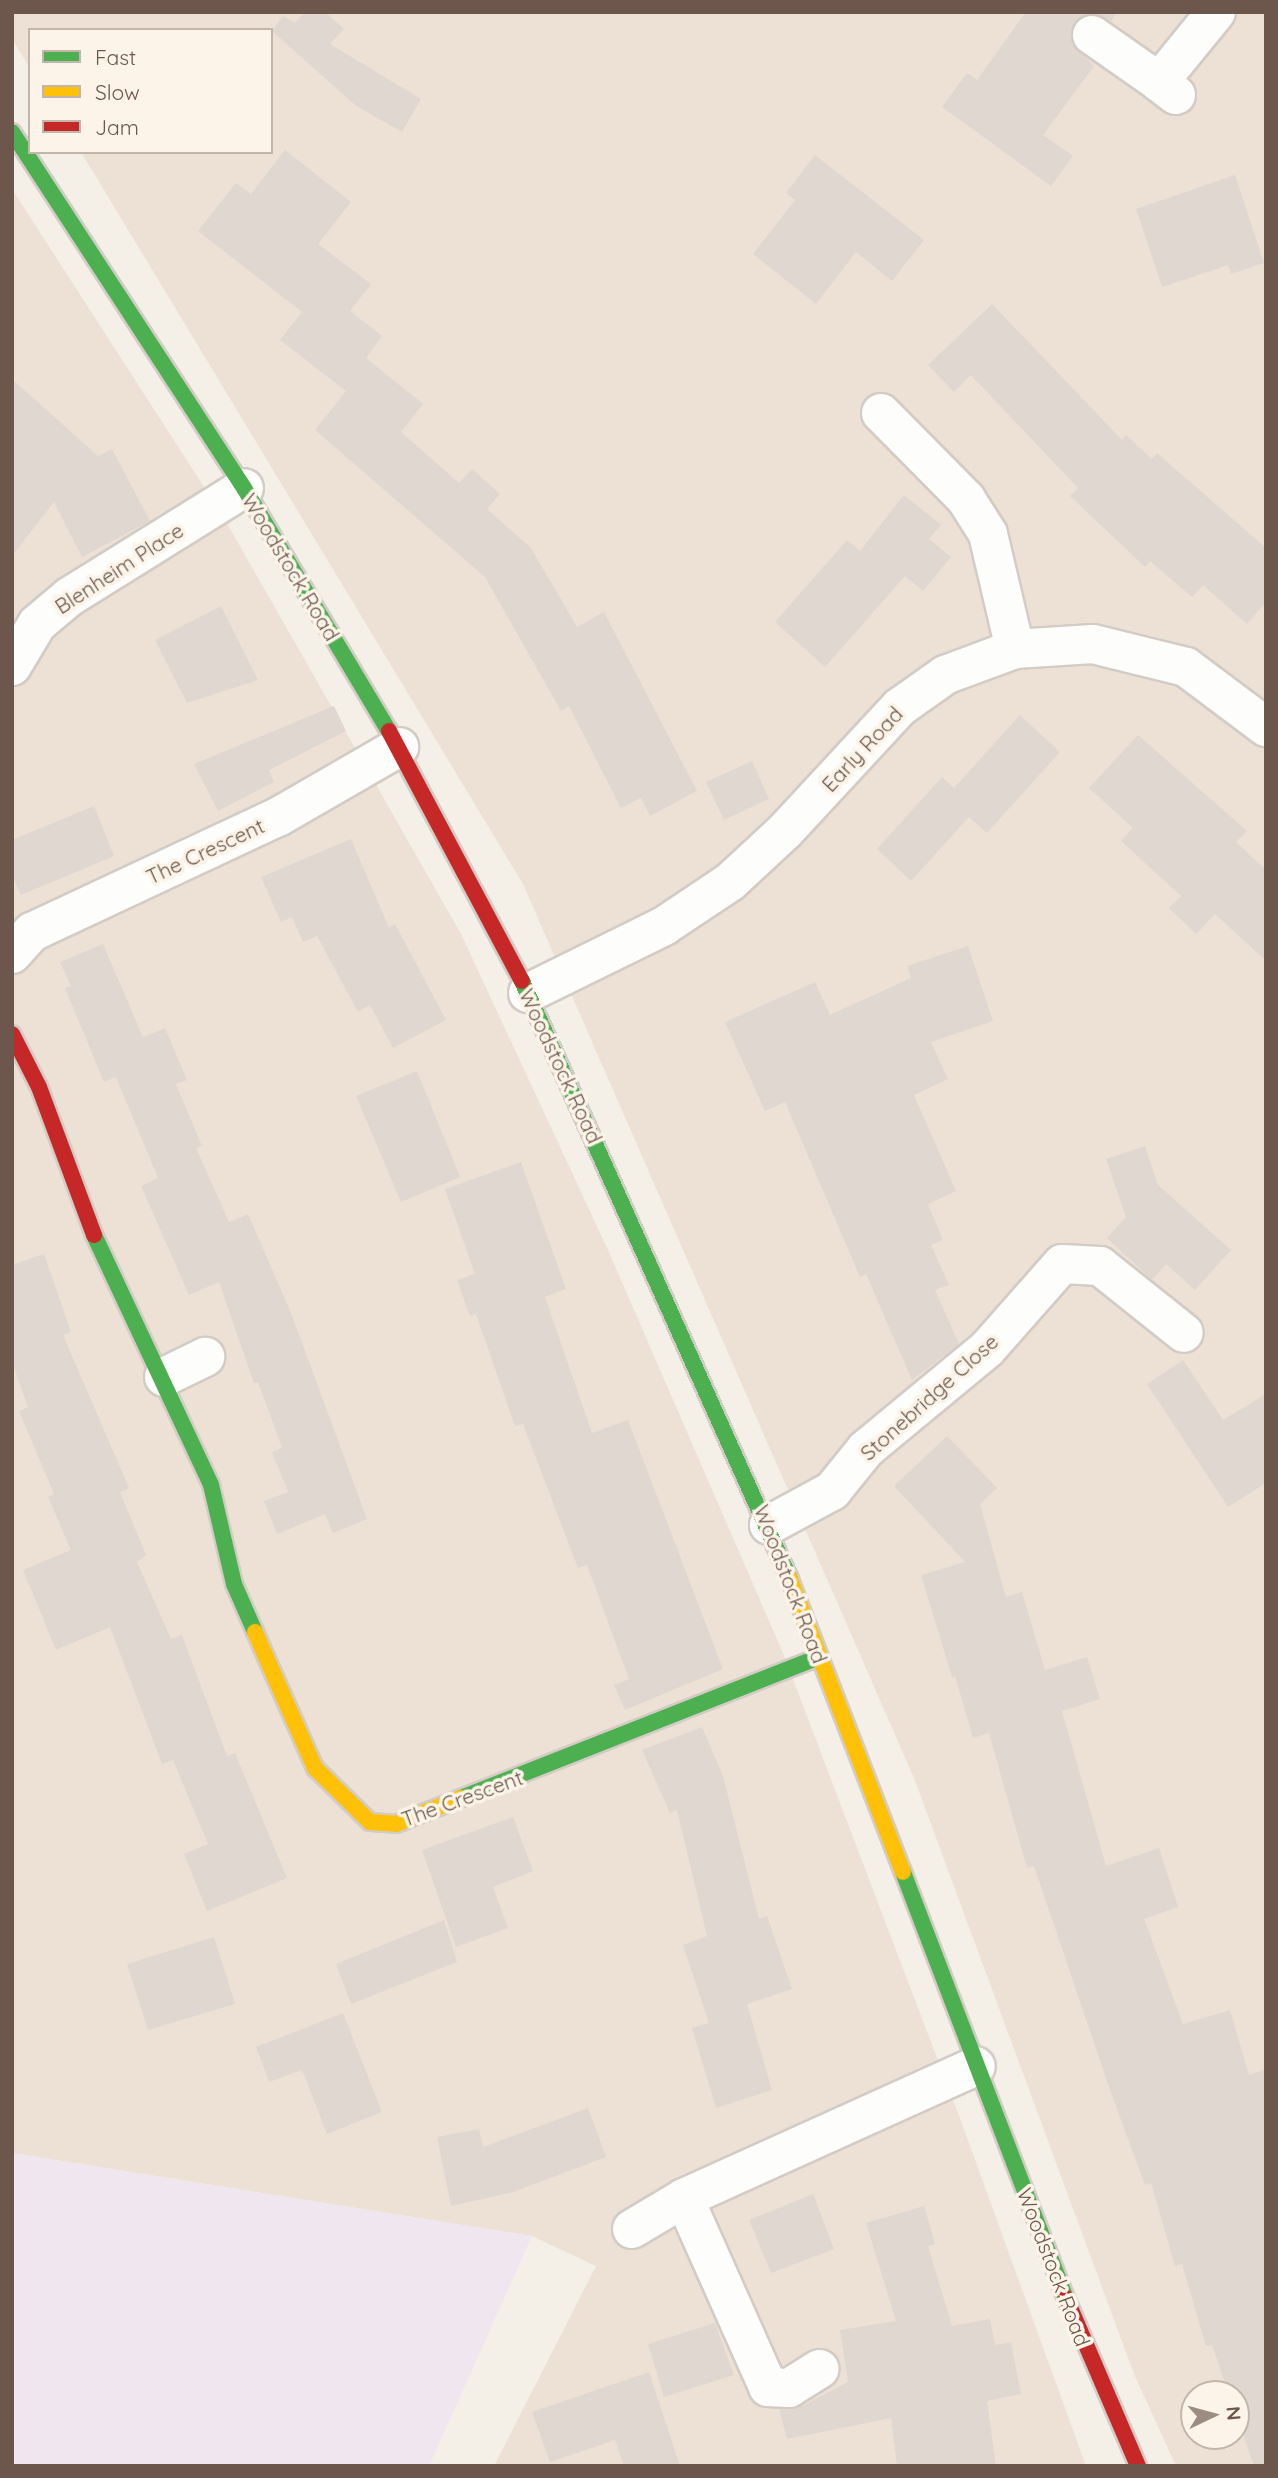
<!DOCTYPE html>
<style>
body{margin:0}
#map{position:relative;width:1278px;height:2478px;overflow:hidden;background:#f4efe7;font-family:Quicksand,sans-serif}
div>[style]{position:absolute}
.residential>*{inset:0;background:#ede1d5}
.education>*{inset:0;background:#f0e6ef}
.building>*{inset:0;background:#e0d7d0}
.roads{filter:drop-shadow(2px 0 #d3ccc6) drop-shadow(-2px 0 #d3ccc6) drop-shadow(0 2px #d3ccc6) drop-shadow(0 -2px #d3ccc6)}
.street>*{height:38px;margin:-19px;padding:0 19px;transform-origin:19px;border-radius:19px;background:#fdfdfb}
.fast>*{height:16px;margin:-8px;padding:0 8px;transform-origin:8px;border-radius:8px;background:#4caf50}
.slow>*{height:16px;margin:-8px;padding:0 8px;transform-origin:8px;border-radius:8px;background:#ffc107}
.jam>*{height:16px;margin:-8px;padding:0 8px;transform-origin:8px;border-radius:8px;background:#c62828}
span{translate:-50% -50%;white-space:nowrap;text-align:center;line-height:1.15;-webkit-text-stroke:7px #fcf4e8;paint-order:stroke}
.street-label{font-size:21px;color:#6d574c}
.frame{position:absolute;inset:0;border:14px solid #6d574c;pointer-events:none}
.legend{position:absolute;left:28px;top:28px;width:245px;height:126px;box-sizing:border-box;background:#fcf4e8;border:2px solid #c3b5aa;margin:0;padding:9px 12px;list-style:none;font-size:21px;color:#6d574c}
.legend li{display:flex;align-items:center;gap:14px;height:35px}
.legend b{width:35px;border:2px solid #c3b5aa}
.north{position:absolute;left:1180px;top:2380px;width:70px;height:70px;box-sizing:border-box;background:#fcf4e8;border:2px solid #c3b5aa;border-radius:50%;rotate:85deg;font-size:19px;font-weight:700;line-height:28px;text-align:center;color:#6d574c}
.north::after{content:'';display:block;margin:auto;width:24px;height:32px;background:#9c8c82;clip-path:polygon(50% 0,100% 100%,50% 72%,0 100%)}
</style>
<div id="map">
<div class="residential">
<div style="clip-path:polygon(evenodd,12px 12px,1266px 12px,1266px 2466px,1176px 2466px,1134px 2374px,914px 1778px,523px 884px,81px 152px,271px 152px,271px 30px,30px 30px,30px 68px,12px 39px,12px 12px,1194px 2394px,1236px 2394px,1236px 2436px,1194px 2436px,1194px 2394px)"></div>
<div style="clip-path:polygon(12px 189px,224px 518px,461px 934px,608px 1250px,783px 1653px,961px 2121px,1086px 2466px,494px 2466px,596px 2266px,532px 2236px,12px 2153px)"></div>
</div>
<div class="education">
<div style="clip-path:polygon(12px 2153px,532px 2236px,429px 2466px,12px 2466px)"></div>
</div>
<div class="building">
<div style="clip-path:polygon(305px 12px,325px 12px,344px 29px,330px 44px,421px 99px,402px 132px,355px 105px,272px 31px,283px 16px,295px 23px)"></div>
<div style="clip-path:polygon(1026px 12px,1117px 12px,1111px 21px,1093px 13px,1074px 23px,1072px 44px,1094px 66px,1043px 135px,1073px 156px,1051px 186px,942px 107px,967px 73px,977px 80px)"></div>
<div style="clip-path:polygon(285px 150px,351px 202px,318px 244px,371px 284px,350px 311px,382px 336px,366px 358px,423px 404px,401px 432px,459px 483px,472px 469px,500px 494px,487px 509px,531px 548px,577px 627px,604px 612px,697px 791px,650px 816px,641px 798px,621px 808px,569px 706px,561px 711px,485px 577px,315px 430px,346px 391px,280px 340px,302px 312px,198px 231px,236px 183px,251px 194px)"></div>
<div style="clip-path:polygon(815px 155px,924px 240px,892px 281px,856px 252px,816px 304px,753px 254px,795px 200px,786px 193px)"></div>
<div style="clip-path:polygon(1235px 175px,1264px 263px,1231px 274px,1228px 265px,1162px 287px,1136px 209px)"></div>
<div style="clip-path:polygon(992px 304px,1122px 440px,1126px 435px,1152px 459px,1157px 453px,1266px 548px,1266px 602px,1247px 624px,1203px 585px,1192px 597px,1150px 561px,1145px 567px,1070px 496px,1078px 488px,971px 375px,954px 392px,928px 365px)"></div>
<div style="clip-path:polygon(12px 379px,98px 456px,112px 449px,150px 521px,82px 557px,54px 502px,12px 556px)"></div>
<div style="clip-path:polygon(904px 495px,941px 525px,929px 539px,951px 557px,923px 591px,905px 576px,825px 667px,775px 622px,847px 540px,860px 551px)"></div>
<div style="clip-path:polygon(221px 606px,258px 680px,187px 703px,155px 640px)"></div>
<div style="clip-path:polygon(334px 706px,346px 731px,269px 770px,274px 782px,218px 811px,194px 764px)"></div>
<div style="clip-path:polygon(1020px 715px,1060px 752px,987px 833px,969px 817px,911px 881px,877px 849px,942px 777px,954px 788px)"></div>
<div style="clip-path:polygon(1138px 735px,1247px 831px,1236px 842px,1266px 870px,1266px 961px,1215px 914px,1196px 934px,1169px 908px,1181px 896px,1121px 841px,1133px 828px,1089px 788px)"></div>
<div style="clip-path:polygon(752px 761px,769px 799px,724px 820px,706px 782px)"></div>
<div style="clip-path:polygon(94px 806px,114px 856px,21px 895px,12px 875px,12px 840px)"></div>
<div style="clip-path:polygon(351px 839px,389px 928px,395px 924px,446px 1020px,393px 1048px,370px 1005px,358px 1012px,317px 936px,303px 942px,292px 917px,281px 922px,261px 877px)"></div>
<div style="clip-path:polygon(103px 944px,143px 1037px,165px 1028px,187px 1080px,176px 1084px,202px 1146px,196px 1148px,229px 1222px,248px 1214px,291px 1313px,367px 1519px,333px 1533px,325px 1514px,277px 1534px,264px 1501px,288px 1492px,272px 1452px,282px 1448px,258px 1382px,254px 1383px,219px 1282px,189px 1295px,141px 1186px,158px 1178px,116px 1077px,104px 1082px,65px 988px,71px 986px,60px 962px)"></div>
<div style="clip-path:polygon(968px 946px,993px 1021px,931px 1042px,948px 1079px,914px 1095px,956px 1191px,928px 1204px,943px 1240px,931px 1245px,949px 1285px,935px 1290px,959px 1344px,912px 1380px,866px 1274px,860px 1277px,785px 1102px,765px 1111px,725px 1022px,815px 982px,830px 1015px,911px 978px,907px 966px)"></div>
<div style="clip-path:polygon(417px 1071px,460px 1177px,401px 1202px,356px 1096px)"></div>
<div style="clip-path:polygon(1145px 1146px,1158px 1185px,1231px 1250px,1195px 1290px,1166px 1264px,1152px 1280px,1107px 1238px,1126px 1217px,1106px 1159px)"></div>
<div style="clip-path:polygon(521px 1162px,566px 1289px,545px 1297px,592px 1433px,628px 1420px,723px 1669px,625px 1710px,614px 1685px,629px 1679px,587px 1565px,578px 1568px,523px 1424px,515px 1426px,476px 1314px,470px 1316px,457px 1280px,475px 1274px,445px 1189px)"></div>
<div style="clip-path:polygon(44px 1254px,71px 1332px,63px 1335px,129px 1488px,120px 1492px,146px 1555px,137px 1562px,171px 1639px,182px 1635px,227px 1756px,235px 1753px,287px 1878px,207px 1911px,184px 1854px,208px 1844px,173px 1760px,162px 1764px,110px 1627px,56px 1650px,23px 1570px,71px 1550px,48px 1497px,54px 1494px,19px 1411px,28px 1407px,12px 1362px,12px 1265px)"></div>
<div style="clip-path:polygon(1183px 1360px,1223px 1420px,1266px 1394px,1266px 1483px,1228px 1507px,1147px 1384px)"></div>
<div style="clip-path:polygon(947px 1436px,997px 1488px,980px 1504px,1006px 1597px,1022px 1592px,1045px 1670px,1087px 1657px,1100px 1699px,1062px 1711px,1106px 1866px,1159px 1848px,1178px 1907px,1144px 1919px,1183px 2024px,1230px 2010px,1249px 2075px,1266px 2069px,1266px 2466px,1254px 2466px,1236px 2414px,1236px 2394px,1229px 2394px,1212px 2345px,1206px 2346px,1182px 2264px,1175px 2266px,1151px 2183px,1145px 2185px,1110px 2090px,1034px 1866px,1027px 1868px,989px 1733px,973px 1738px,955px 1676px,952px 1677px,921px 1575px,965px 1562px,894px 1486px)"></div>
<div style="clip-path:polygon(702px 1727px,723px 1776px,759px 1919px,767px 1916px,792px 1989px,747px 2004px,772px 2090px,716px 2108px,692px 2028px,709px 2023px,683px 1945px,707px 1936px,677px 1810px,670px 1813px,642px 1750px)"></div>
<div style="clip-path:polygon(513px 1817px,533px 1871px,493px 1887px,508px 1928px,456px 1947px,422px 1850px)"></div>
<div style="clip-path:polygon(444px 1920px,457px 1962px,351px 2004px,336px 1964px)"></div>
<div style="clip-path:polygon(214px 1937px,235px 2004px,148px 2030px,127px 1964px)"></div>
<div style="clip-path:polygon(343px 2013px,382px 2112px,327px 2134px,302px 2070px,269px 2082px,256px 2047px)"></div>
<div style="clip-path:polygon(588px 2108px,606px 2157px,513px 2192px,451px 2206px,437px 2137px,479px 2129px,483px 2147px)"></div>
<div style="clip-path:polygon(813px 2194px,834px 2249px,771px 2273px,749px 2220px)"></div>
<div style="clip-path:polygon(924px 2206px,935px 2244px,928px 2246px,952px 2326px,990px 2319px,995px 2345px,1011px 2342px,1021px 2394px,987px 2401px,996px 2466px,897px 2466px,891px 2418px,787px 2439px,779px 2409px,800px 2407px,848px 2382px,840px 2330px,896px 2321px,866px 2223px)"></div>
<div style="clip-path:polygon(715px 2323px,734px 2375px,664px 2397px,648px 2344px)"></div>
<div style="clip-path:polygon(649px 2372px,680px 2466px,624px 2466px,615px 2440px,550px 2462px,532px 2412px)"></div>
</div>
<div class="roads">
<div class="street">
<div style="left:1092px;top:35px;width:82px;rotate:35deg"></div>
<div style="left:1176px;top:95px;width:21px;rotate:-143deg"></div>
<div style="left:1159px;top:82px;width:90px;rotate:-50.8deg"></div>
<div style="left:881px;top:413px;width:121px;rotate:45.3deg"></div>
<div style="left:966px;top:499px;width:41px;rotate:57.8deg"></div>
<div style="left:988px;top:534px;width:118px;rotate:76.8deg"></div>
<div style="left:12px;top:666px;width:49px;rotate:-59.2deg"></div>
<div style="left:37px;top:624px;width:42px;rotate:-40.2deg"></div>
<div style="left:69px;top:597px;width:206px;rotate:-31.9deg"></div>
<div style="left:12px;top:954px;width:30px;rotate:-48deg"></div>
<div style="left:32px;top:932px;width:272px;rotate:-25.1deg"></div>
<div style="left:278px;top:817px;width:140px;rotate:-30deg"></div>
<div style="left:528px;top:993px;width:152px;rotate:-26.2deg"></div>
<div style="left:664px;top:926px;width:79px;rotate:-33.7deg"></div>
<div style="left:730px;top:882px;width:75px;rotate:-42.8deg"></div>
<div style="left:785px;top:831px;width:169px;rotate:-47.2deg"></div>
<div style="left:900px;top:707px;width:55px;rotate:-35.4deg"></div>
<div style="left:945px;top:675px;width:75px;rotate:-20.4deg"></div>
<div style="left:1015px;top:649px;width:78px;rotate:-3.7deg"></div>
<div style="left:1093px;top:644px;width:96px;rotate:13.9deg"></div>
<div style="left:1186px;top:667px;width:100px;rotate:36.9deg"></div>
<div style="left:164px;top:1377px;width:46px;rotate:-26deg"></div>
<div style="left:769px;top:1525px;width:72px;rotate:-28.4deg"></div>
<div style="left:832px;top:1491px;width:54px;rotate:-51deg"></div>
<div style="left:866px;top:1449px;width:157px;rotate:-39.6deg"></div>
<div style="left:987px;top:1349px;width:113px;rotate:-48.6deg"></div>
<div style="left:1062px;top:1264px;width:38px;rotate:3deg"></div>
<div style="left:1100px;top:1266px;width:107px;rotate:38.6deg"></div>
<div style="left:684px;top:2198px;width:207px;rotate:66deg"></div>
<div style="left:768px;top:2387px;width:21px;rotate:3deg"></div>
<div style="left:789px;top:2388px;width:36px;rotate:-32deg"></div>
<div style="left:632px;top:2229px;width:61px;rotate:-30.8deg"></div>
<div style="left:684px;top:2198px;width:320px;rotate:-24.3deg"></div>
</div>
<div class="fast">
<div style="left:12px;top:132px;width:425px;rotate:56.9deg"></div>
<div style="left:244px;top:488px;width:283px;rotate:59.2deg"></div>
<div style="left:522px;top:981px;width:653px;rotate:65.87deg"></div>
<div style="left:94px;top:1235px;width:276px;rotate:64.9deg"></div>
<div style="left:211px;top:1485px;width:102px;rotate:76.9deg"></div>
<div style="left:234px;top:1584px;width:52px;rotate:66.4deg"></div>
<div style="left:461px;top:1798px;width:385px;rotate:-21.5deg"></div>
<div style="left:903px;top:1872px;width:456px;rotate:69.1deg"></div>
</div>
<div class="slow">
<div style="left:789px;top:1577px;width:316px;rotate:68.9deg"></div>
<div style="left:255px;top:1632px;width:149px;rotate:66.2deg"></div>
<div style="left:315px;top:1768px;width:77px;rotate:44.5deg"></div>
<div style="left:370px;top:1822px;width:26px;rotate:4deg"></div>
<div style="left:396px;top:1824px;width:70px;rotate:-21.8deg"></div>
</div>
<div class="jam">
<div style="left:389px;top:731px;width:283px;rotate:62deg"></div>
<div style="left:12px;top:1034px;width:59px;rotate:63deg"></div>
<div style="left:39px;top:1087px;width:158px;rotate:69.6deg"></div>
<div style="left:1066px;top:2298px;width:183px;rotate:66.8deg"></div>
</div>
</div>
<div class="street-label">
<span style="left:291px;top:567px;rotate:59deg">Woodstock Road</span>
<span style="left:119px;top:568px;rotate:-33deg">Blenheim Place</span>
<span style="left:862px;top:749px;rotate:-47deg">Early Road</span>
<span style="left:205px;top:851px;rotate:-25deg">The Crescent</span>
<span style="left:561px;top:1066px;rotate:65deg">Woodstock Road</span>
<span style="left:929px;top:1397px;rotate:-42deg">Stonebridge Close</span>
<span style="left:791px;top:1584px;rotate:69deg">Woodstock Road</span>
<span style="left:462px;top:1798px;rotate:-20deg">The Crescent</span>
<span style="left:1054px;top:2267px;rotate:69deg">Woodstock Road</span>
</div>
<div class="frame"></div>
<ul class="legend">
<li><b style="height:9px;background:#4caf50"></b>Fast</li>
<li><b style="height:9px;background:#ffc107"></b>Slow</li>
<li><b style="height:9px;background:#c62828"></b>Jam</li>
</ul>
<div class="north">N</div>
</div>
